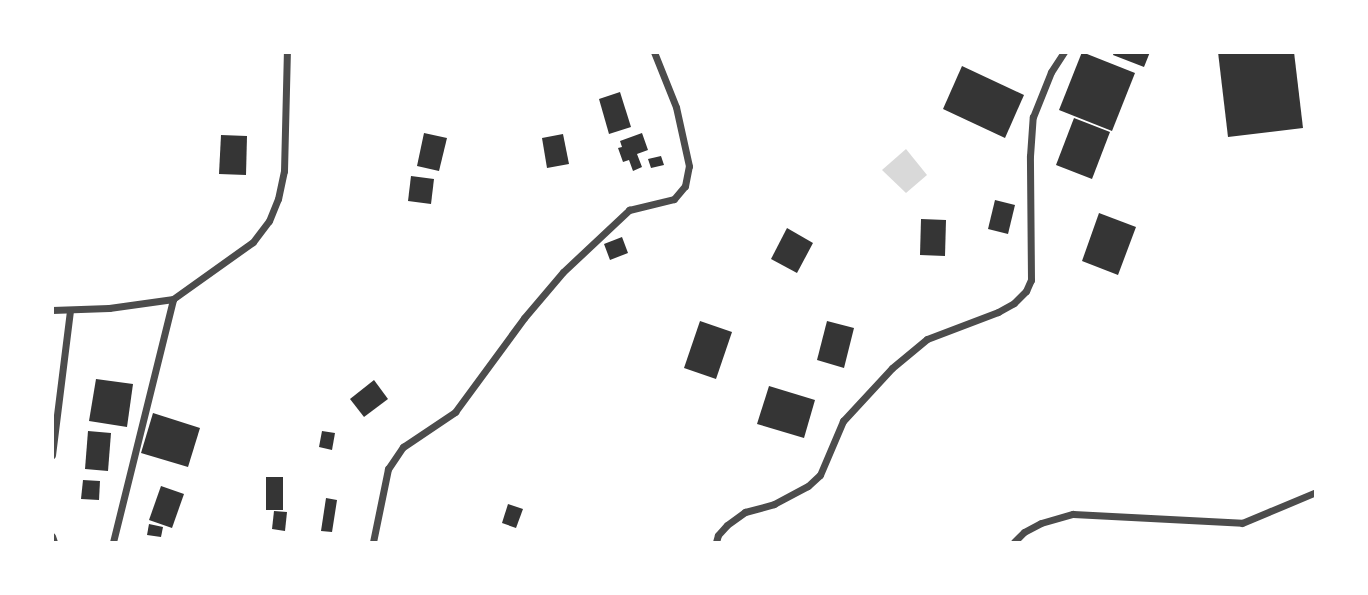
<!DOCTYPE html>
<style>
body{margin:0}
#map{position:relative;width:1368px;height:595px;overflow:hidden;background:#fff;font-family:"Fira Sans",sans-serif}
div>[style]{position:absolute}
.water>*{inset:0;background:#d9d9d9}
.building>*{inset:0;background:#353535}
.minor>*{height:7px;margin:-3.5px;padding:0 3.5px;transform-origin:3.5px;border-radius:3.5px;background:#4c4c4c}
span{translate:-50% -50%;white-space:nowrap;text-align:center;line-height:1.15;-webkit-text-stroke:5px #fff;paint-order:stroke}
.frame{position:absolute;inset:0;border:54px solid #fff;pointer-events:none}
</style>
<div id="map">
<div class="water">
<div style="clip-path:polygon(906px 149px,927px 175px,906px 193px,882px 170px)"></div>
</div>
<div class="building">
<div style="clip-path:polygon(1082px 52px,1135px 73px,1112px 131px,1059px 110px)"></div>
<div style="clip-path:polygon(1114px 52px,1150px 52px,1144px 67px,1113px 55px)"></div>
<div style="clip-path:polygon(1218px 52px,1294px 52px,1303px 128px,1228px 137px)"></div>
<div style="clip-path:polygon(962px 66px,1024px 95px,1005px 138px,943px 109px)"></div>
<div style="clip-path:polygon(620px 92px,631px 127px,609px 134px,599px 99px)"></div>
<div style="clip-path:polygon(1074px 118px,1110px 132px,1092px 179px,1056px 165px)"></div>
<div style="clip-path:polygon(424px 133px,447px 138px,439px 171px,417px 166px)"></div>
<div style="clip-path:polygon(642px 133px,648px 150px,637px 154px,642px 167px,633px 171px,629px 160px,623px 162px,618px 148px,622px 147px,620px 141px)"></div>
<div style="clip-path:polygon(563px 134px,569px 164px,547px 168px,542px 138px)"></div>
<div style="clip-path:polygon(221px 135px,247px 136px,246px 175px,219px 174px)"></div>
<div style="clip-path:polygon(661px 156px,664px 165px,651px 168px,648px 159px)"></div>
<div style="clip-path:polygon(411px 176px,434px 179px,431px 204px,408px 201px)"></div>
<div style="clip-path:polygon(995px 200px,1015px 205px,1008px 234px,988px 229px)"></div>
<div style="clip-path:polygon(1099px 213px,1136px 227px,1118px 275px,1082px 261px)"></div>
<div style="clip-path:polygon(921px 219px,946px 220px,945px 256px,920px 255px)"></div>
<div style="clip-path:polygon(787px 228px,813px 243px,797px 273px,771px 259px)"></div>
<div style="clip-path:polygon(622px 237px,628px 253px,610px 260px,604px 244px)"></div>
<div style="clip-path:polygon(700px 321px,732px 332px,716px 379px,684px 368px)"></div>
<div style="clip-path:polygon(827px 321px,854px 328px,844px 368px,817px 360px)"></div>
<div style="clip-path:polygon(96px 379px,133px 384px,127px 427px,89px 421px)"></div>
<div style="clip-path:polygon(374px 380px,388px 399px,364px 417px,350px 399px)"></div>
<div style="clip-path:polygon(769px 386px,815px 400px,804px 438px,757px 424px)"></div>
<div style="clip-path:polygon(153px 413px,200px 428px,188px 467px,141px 453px)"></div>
<div style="clip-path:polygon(88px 431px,111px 433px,108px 471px,85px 469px)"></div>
<div style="clip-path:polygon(322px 431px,335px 433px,332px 450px,319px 447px)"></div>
<div style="clip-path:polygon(266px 477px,283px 477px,283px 510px,266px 510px)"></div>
<div style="clip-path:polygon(83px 480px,100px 481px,99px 500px,81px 499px)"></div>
<div style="clip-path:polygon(161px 486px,184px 494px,172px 528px,149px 520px)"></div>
<div style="clip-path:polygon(326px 498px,337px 500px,332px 532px,321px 531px)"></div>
<div style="clip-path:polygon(508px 504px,523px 509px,516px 528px,502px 523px)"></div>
<div style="clip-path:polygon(274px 511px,287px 512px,285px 531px,272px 529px)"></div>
<div style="clip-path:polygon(149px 524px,163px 527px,161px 537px,147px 535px)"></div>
</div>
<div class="minor">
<div style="left:52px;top:310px;width:57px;rotate:-2deg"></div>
<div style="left:109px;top:308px;width:65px;rotate:-8deg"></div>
<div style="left:52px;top:455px;width:146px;rotate:-82.9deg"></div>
<div style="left:52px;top:536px;width:6px;rotate:72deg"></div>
<div style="left:113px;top:542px;width:250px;rotate:-76.1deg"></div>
<div style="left:173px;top:299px;width:98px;rotate:-35.5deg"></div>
<div style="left:253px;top:242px;width:26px;rotate:-53deg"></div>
<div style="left:269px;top:221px;width:24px;rotate:-68deg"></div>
<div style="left:278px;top:199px;width:29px;rotate:-78deg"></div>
<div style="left:284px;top:171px;width:119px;rotate:-88.6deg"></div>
<div style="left:373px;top:542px;width:75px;rotate:-78.4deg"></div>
<div style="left:388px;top:469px;width:27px;rotate:-56deg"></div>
<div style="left:403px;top:447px;width:63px;rotate:-33.9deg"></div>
<div style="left:455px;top:412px;width:117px;rotate:-53.7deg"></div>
<div style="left:524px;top:318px;width:60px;rotate:-49.7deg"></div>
<div style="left:563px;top:272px;width:91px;rotate:-43.2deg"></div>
<div style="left:629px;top:210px;width:46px;rotate:-13.7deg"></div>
<div style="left:674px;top:199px;width:17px;rotate:-50deg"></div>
<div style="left:685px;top:186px;width:20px;rotate:-79deg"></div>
<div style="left:689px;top:166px;width:60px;rotate:-102.4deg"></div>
<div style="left:676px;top:107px;width:59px;rotate:-111.8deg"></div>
<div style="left:716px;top:542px;width:7px;rotate:-74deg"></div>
<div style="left:718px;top:535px;width:13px;rotate:-48deg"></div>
<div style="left:727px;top:525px;width:22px;rotate:-36deg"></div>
<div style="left:745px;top:512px;width:30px;rotate:-15deg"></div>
<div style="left:774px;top:504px;width:38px;rotate:-28deg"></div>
<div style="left:808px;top:486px;width:16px;rotate:-43deg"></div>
<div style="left:820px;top:475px;width:59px;rotate:-66.9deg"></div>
<div style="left:843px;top:421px;width:72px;rotate:-47.2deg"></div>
<div style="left:892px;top:368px;width:45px;rotate:-39.6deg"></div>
<div style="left:927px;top:339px;width:76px;rotate:-20.8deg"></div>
<div style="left:998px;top:312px;width:18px;rotate:-29deg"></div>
<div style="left:1014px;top:303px;width:17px;rotate:-45deg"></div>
<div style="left:1026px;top:291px;width:12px;rotate:-66deg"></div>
<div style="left:1031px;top:280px;width:124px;rotate:-90.5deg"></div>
<div style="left:1030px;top:156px;width:39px;rotate:-86deg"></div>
<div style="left:1033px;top:117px;width:48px;rotate:-68.2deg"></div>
<div style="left:1051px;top:72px;width:24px;rotate:-57deg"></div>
<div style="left:1014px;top:542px;width:14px;rotate:-45deg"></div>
<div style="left:1024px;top:532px;width:19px;rotate:-28deg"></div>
<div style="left:1041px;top:523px;width:33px;rotate:-16deg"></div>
<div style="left:1073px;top:514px;width:169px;rotate:3deg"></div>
<div style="left:1242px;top:523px;width:80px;rotate:-22.7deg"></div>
</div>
<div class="frame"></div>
</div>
